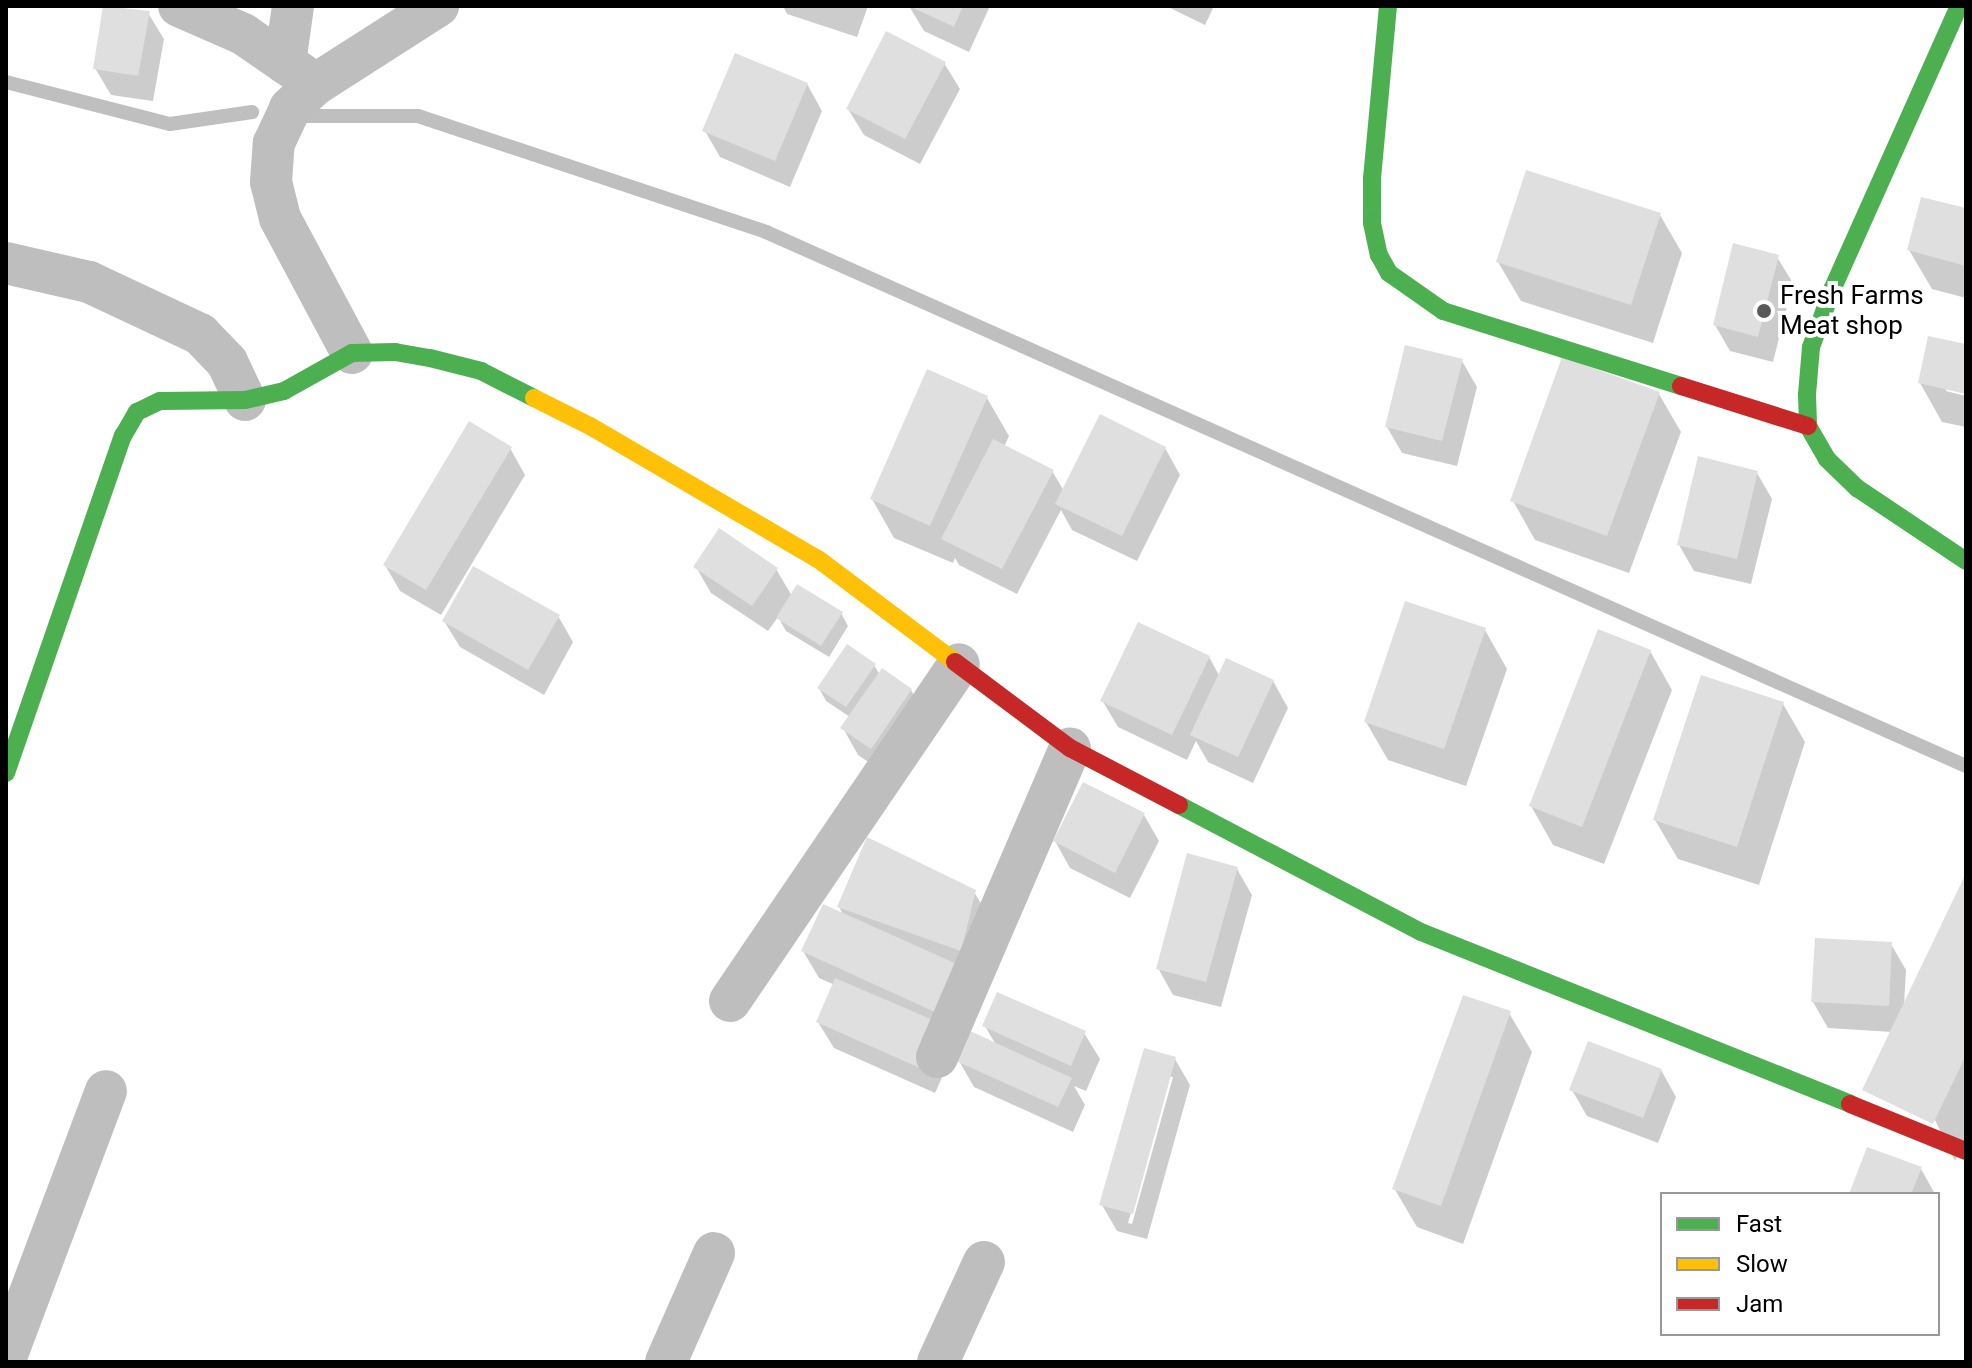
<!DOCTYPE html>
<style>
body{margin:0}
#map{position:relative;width:1972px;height:1368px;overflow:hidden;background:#fff;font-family:Roboto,sans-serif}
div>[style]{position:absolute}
.shadow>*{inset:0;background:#0003}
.stream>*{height:14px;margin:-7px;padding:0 7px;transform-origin:7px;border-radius:7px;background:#bfbfbf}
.building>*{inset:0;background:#dfdfdf}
.street>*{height:42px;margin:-21px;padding:0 21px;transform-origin:21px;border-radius:21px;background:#bebebe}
.fast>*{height:18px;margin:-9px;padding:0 9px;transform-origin:9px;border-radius:9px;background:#4caf50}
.slow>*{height:18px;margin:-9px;padding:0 9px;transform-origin:9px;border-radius:9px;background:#ffc107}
.jam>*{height:18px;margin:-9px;padding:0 9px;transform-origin:9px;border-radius:9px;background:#c62828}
.dots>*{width:22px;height:22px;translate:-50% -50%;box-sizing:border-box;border:4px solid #fff;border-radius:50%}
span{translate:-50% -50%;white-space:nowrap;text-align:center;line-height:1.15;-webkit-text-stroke:8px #fff;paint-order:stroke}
.poi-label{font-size:26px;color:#000}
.left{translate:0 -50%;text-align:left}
.frame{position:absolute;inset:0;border:8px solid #000;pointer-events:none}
.legend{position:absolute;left:1660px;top:1192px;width:280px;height:144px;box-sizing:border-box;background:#fff;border:2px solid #999;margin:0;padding:10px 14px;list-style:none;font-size:24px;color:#000}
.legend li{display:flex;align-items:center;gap:16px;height:40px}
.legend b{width:40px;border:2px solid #999}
</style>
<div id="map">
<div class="shadow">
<div style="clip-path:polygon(105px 6px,148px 13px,164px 39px,153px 101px,111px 95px,95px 68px)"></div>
<div style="clip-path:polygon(783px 6px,868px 6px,857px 37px,787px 14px)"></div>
<div style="clip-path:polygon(909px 6px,990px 6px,969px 52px,924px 31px)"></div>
<div style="clip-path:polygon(1166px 6px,1214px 6px,1205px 25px)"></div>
<div style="clip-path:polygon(944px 63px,960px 89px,920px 164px,864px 135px,848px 109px)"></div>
<div style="clip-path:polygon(807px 84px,822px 111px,790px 187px,720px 157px,705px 131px)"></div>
<div style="clip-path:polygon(1966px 210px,1966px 298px,1932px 289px,1909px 250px)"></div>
<div style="clip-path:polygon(1660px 215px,1682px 253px,1653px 343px,1521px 301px,1498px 262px)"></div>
<div style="clip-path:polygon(1777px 257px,1793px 283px,1773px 362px,1730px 351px,1715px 325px)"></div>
<div style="clip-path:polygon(1966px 346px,1966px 392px,1946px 387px,1946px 391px,1966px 396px,1966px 427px,1942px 422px,1920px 383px)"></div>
<div style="clip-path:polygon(1462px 361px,1477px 387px,1457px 466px,1402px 453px,1387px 427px)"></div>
<div style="clip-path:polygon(1659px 394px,1681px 432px,1629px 573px,1535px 540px,1513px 501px)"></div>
<div style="clip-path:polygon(987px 398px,1009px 436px,1004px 447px,1052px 471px,1064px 491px,1165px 448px,1180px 475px,1137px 561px,1072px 530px,1061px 510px,1017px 594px,959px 565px,955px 558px,953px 563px,894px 538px,872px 499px)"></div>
<div style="clip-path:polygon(510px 448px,525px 475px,441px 615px,400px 591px,385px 565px)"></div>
<div style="clip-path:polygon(1757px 473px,1772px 499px,1751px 584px,1694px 571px,1679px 545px)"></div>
<div style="clip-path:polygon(696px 567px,776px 569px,792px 596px,841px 613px,848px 626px,829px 657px,786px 631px,778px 617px,768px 631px,711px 593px)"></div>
<div style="clip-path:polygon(558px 616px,573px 642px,544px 695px,460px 647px,444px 621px)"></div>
<div style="clip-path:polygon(1485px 630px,1507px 669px,1466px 786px,1388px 760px,1366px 722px)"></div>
<div style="clip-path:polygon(1650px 651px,1672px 690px,1604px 864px,1553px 845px,1531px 806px)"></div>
<div style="clip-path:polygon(1209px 657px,1220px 677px,1273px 681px,1288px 708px,1253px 783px,1208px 762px,1196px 741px,1187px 760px,1118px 727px,1102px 700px)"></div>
<div style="clip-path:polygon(874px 665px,880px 675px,911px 690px,926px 717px,886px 774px,858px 755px,843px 728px,850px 717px,826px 701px,819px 688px)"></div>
<div style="clip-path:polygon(1783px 704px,1805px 742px,1759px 885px,1678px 859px,1655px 820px)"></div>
<div style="clip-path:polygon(1144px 815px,1159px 841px,1130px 898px,1070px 868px,1055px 841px)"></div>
<div style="clip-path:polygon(1237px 869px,1252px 895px,1221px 1007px,1173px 995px,1158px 968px)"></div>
<div style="clip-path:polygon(1966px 877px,1966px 1139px,1955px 1161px,1892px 1032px,1828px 1028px,1813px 1002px,1891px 944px,1906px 970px,1904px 1006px)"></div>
<div style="clip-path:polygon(974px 892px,990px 918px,954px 1051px,935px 1093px,834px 1048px,818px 1022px,835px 985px,819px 978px,803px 951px,844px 916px,839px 907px)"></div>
<div style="clip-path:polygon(1509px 1013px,1532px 1052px,1463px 1244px,1417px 1227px,1394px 1188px)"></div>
<div style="clip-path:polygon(985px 1026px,1084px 1033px,1100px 1059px,1086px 1091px,1074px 1086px,1085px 1105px,1073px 1132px,974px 1087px,959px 1061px,996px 1045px)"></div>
<div style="clip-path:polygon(evenodd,1175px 1059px,1190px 1085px,1147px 1239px,1117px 1231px,1102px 1205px,1175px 1059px,1169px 1077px,1173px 1077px,1132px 1224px,1128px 1223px,1169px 1077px)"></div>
<div style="clip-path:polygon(1661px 1070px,1676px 1097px,1658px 1143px,1587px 1116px,1572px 1090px)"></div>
<div style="clip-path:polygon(1921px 1169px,1935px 1194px,1851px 1194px)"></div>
</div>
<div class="stream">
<div style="left:6px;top:82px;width:169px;rotate:14.4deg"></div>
<div style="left:170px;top:124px;width:83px;rotate:-8.3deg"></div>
<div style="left:301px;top:116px;width:117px"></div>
<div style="left:418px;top:116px;width:367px;rotate:18.4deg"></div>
<div style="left:766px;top:232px;width:1313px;rotate:23.99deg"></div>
</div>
<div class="building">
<div style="clip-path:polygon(103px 6px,150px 11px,138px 76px,93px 69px)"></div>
<div style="clip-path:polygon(909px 6px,963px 6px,954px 27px)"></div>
<div style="clip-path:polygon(886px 31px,946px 62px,905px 139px,846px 109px)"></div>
<div style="clip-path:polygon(735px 53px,808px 83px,775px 161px,702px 131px)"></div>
<div style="clip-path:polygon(1526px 170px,1661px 213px,1631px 305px,1496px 262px)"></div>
<div style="clip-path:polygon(1921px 197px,1966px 208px,1966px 266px,1907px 250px)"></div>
<div style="clip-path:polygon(1733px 243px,1779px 255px,1758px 337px,1713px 325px)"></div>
<div style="clip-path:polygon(1928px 336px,1966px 344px,1966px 394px,1918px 383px)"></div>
<div style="clip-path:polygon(1405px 345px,1463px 359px,1442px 441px,1385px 427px)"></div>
<div style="clip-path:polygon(1562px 357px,1660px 392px,1607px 536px,1510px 501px)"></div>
<div style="clip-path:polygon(927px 369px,988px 396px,930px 526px,870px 499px)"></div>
<div style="clip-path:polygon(1100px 414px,1166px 447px,1122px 536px,1055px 504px)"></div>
<div style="clip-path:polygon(469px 421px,512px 447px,426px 590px,383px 565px)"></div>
<div style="clip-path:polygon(993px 439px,1054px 470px,1002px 569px,941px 539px)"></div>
<div style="clip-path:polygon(1698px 456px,1758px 471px,1737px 559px,1677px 545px)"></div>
<div style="clip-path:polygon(719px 528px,778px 568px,752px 606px,693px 567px)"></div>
<div style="clip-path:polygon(473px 566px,560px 615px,528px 670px,442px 621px)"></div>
<div style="clip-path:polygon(797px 584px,843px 612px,821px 646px,776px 618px)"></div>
<div style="clip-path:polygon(1405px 601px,1486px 628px,1444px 749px,1364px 722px)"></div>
<div style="clip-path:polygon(1138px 622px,1210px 656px,1172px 735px,1100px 701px)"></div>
<div style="clip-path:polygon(1598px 629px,1651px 650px,1582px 827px,1529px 806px)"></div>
<div style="clip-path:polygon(847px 644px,876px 664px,846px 707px,817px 688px)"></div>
<div style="clip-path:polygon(1226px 658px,1274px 680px,1238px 757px,1190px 735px)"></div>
<div style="clip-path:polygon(882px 668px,912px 689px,871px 749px,840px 728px)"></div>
<div style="clip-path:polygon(1701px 675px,1784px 702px,1737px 847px,1653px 820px)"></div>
<div style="clip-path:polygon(1083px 782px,1145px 813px,1115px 873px,1053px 841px)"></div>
<div style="clip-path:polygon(867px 837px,976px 890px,961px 951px,837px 907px)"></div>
<div style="clip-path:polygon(1187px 853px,1238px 867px,1206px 982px,1156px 969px)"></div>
<div style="clip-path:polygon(1966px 873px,1966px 1055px,1933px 1124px,1862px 1090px)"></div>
<div style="clip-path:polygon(823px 904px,959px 965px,937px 1013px,801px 951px)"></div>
<div style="clip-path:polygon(1815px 938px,1892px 942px,1889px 1006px,1811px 1002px)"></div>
<div style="clip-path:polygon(835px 978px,940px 1023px,920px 1068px,816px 1022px)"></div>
<div style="clip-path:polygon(997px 992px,1086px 1031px,1071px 1066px,982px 1026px)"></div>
<div style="clip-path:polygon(1463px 995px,1511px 1011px,1441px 1206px,1392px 1189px)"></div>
<div style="clip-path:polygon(970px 1031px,1072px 1078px,1058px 1107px,956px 1061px)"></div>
<div style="clip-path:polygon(1588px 1041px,1662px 1069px,1643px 1118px,1569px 1090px)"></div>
<div style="clip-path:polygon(1144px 1048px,1176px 1057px,1133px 1214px,1099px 1205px)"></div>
<div style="clip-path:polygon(1867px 1147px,1922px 1167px,1911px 1194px,1849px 1194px)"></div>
</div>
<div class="street">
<div style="left:179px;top:6px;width:70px;rotate:23.6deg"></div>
<div style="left:243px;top:34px;width:88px;rotate:34.4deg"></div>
<div style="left:285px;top:63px;width:58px;rotate:-82deg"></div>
<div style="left:6px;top:263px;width:85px;rotate:12.9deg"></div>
<div style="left:89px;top:282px;width:123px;rotate:25.1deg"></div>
<div style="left:200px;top:334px;width:39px;rotate:46deg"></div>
<div style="left:227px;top:362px;width:42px;rotate:64.7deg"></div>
<div style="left:352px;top:353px;width:153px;rotate:-118.1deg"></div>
<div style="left:280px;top:218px;width:37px;rotate:-104deg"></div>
<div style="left:271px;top:182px;width:39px;rotate:-86deg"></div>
<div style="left:274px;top:143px;width:38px;rotate:-65deg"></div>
<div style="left:290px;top:108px;width:35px;rotate:-43deg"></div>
<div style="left:316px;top:84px;width:145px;rotate:-32.6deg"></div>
<div style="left:730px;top:1001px;width:407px;rotate:-55.8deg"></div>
<div style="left:937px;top:1057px;width:336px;rotate:-66.7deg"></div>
<div style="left:6px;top:1357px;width:284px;rotate:-69.4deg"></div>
<div style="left:666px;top:1362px;width:119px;rotate:-66.2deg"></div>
<div style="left:938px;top:1362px;width:110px;rotate:-65.3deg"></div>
</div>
<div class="fast">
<div style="left:1388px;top:6px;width:174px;rotate:95.3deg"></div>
<div style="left:1372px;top:179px;width:44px;rotate:90deg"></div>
<div style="left:1372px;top:223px;width:33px;rotate:78deg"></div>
<div style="left:1379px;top:255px;width:21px;rotate:61deg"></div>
<div style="left:1389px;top:273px;width:66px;rotate:35.1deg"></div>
<div style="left:1443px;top:311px;width:250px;rotate:17.5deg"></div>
<div style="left:1959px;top:6px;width:311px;rotate:114.1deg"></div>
<div style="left:1832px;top:290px;width:61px;rotate:110.2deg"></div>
<div style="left:1811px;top:347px;width:48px;rotate:94.8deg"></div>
<div style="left:1807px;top:395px;width:31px;rotate:88deg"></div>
<div style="left:1808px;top:426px;width:38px;rotate:60deg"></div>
<div style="left:1827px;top:459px;width:42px;rotate:44deg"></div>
<div style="left:1857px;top:488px;width:131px;rotate:33.8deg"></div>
<div style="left:6px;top:773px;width:357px;rotate:-70.9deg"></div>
<div style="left:123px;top:436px;width:28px;rotate:-60deg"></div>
<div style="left:137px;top:412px;width:25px;rotate:-26deg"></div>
<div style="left:160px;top:401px;width:85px;rotate:-0.7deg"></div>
<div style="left:245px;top:400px;width:40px;rotate:-13deg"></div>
<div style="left:284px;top:391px;width:78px;rotate:-29.2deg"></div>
<div style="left:352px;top:353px;width:43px;rotate:-1.3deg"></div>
<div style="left:395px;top:352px;width:36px;rotate:10deg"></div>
<div style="left:430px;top:358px;width:53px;rotate:14.3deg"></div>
<div style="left:481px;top:371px;width:59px;rotate:27deg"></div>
<div style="left:1179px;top:805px;width:273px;rotate:27.7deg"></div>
<div style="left:1421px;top:932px;width:462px;rotate:21.8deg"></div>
</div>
<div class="slow">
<div style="left:534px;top:398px;width:63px;rotate:26.6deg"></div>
<div style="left:590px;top:426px;width:264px;rotate:30.3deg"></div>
<div style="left:818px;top:559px;width:171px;rotate:36.9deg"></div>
</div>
<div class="jam">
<div style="left:1681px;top:386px;width:133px;rotate:17.5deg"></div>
<div style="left:955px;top:662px;width:144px;rotate:36.8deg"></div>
<div style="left:1070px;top:748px;width:123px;rotate:27.6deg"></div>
<div style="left:1850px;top:1104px;width:125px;rotate:22.1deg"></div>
</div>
<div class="dots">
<div style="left:1764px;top:311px;background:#595959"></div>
</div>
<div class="poi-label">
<span class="left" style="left:1780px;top:311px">Fresh Farms<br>Meat shop</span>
</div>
<div class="frame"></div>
<ul class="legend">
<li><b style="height:10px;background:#4caf50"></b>Fast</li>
<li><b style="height:10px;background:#ffc107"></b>Slow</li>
<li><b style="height:10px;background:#c62828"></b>Jam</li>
</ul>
</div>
